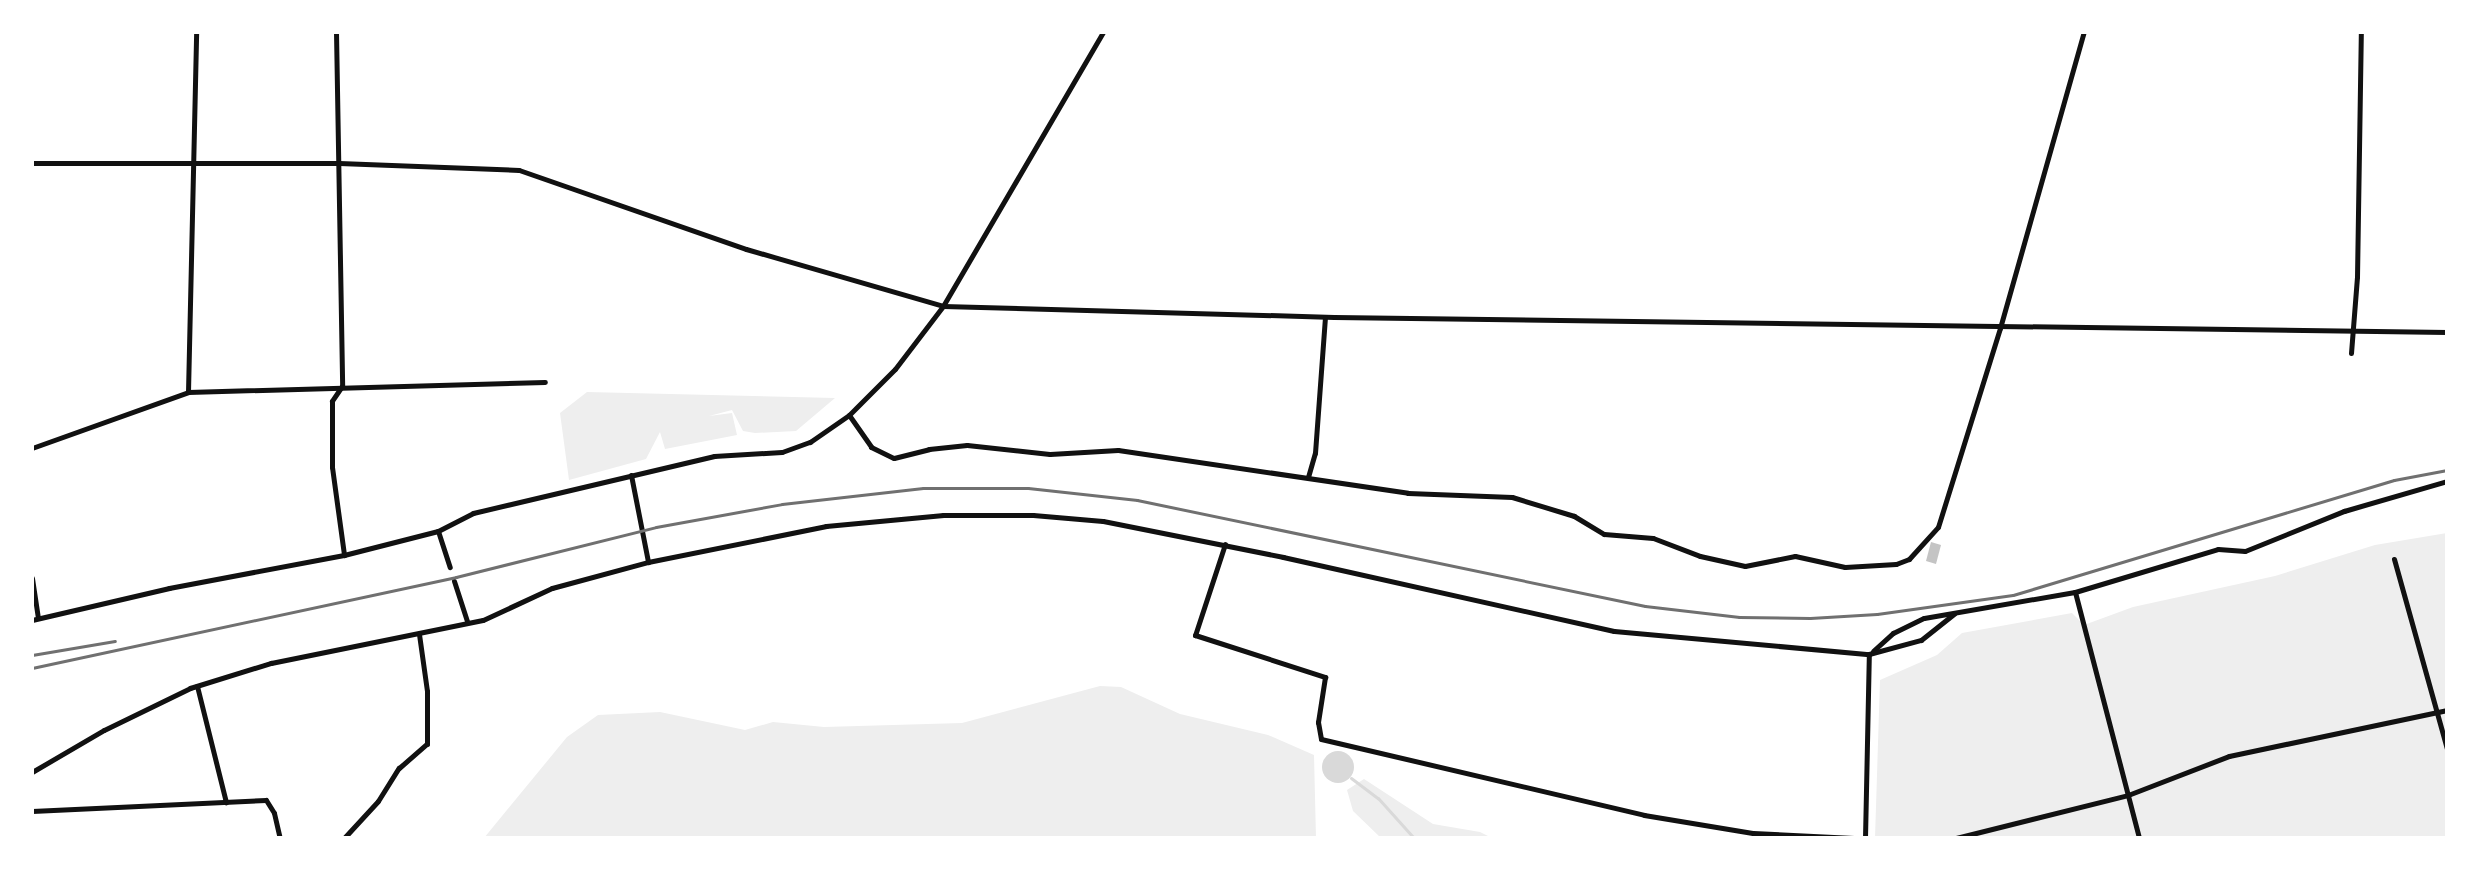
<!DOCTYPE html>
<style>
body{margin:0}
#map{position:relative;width:2479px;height:870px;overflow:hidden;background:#fff;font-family:"Golos Text",sans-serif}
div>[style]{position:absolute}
.green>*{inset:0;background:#eee}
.water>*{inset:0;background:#d9d9d9}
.round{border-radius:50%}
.stream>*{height:3px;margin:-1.5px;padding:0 1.5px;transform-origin:1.5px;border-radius:1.5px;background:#d9d9d9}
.building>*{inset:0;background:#c4c4c4}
.minor>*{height:5px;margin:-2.5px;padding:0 2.5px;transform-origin:2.5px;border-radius:2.5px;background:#111}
.rail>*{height:3px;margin:-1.5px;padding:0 1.5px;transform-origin:1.5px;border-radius:1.5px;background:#707070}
span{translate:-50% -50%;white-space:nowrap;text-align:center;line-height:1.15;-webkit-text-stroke:8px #fff;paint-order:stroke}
.frame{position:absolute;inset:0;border:34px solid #fff;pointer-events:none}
</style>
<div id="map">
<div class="green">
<div style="clip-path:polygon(587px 392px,835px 398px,796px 431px,755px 433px,743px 431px,732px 410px,709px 416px,732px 413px,737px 435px,665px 449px,660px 432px,646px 459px,569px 480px,560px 413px)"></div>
<div style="clip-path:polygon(2447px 533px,2447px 838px,1875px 838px,1880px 680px,1937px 655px,1962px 633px,2072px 613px,2084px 625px,2133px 607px,2275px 576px,2375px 545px)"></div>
<div style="clip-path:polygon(1100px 686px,1121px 687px,1180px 714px,1268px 735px,1314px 755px,1316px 838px,484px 838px,567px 737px,598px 715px,660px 712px,745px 730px,773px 722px,824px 727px,962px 723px)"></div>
<div style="clip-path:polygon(1364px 779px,1433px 824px,1480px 832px,1492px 838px,1381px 838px,1353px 811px,1347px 790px)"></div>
</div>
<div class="water">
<div class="round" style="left:1322px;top:751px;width:32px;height:32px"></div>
</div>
<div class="stream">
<div style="left:1351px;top:778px;width:34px;rotate:37deg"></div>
<div style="left:1378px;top:798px;width:54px;rotate:48deg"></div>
</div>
<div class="building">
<div style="clip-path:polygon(1931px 542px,1941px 545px,1936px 564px,1926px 561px)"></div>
</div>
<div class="minor">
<div style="left:336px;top:32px;width:354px;rotate:89deg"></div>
<div style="left:342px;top:386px;width:18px;rotate:124deg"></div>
<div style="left:332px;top:401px;width:66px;rotate:90deg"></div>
<div style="left:332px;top:467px;width:89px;rotate:82.2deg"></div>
<div style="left:32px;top:163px;width:307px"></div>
<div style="left:339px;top:163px;width:180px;rotate:2.2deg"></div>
<div style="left:519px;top:170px;width:240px;rotate:19.2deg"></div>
<div style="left:746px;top:249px;width:205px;rotate:16.1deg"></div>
<div style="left:943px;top:306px;width:391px;rotate:1.6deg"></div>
<div style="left:1334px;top:317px;width:1113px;rotate:0.77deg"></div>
<div style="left:2351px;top:353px;width:76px;rotate:-85.5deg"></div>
<div style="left:2357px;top:277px;width:245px;rotate:-89.1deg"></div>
<div style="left:188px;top:392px;width:360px;rotate:-88.7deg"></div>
<div style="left:849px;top:415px;width:39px;rotate:55deg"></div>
<div style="left:871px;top:447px;width:25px;rotate:26deg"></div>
<div style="left:894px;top:458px;width:36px;rotate:-14deg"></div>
<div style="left:929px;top:449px;width:38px;rotate:-6deg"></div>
<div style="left:967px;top:445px;width:83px;rotate:6.2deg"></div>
<div style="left:1050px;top:454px;width:68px;rotate:-3.4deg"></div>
<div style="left:1118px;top:450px;width:293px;rotate:8.4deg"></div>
<div style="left:1408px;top:493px;width:104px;rotate:2.2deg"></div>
<div style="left:1512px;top:497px;width:65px;rotate:17deg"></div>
<div style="left:1574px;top:516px;width:35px;rotate:31deg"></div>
<div style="left:1604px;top:534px;width:49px;rotate:4.7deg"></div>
<div style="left:1653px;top:538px;width:50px;rotate:21deg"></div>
<div style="left:1700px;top:556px;width:46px;rotate:12.5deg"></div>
<div style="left:1745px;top:566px;width:51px;rotate:-11.3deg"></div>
<div style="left:1795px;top:556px;width:51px;rotate:12.4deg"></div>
<div style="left:1845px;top:567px;width:51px;rotate:-3.4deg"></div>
<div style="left:1896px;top:564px;width:14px;rotate:-21deg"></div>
<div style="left:1909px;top:559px;width:43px;rotate:-47.8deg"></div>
<div style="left:1938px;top:527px;width:208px;rotate:-72.7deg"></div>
<div style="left:2000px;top:328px;width:308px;rotate:-74.2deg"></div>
<div style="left:32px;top:448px;width:166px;rotate:-19.7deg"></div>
<div style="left:188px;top:392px;width:357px;rotate:-1.6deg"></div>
<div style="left:631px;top:475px;width:89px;rotate:78.9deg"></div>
<div style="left:1308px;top:477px;width:25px;rotate:-74deg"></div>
<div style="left:1315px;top:453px;width:136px;rotate:-85.8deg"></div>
<div style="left:438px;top:531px;width:38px;rotate:72deg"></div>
<div style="left:1225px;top:544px;width:96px;rotate:108.2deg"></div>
<div style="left:1195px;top:635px;width:137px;rotate:17.9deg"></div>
<div style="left:1325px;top:677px;width:46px;rotate:98.8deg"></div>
<div style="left:1318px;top:722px;width:17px;rotate:80deg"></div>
<div style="left:1321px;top:739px;width:332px;rotate:13.2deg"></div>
<div style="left:1644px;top:815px;width:110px;rotate:9.4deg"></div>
<div style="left:1753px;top:833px;width:101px;rotate:2.8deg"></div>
<div style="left:2394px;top:559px;width:197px;rotate:74.4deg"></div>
<div style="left:32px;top:578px;width:40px;rotate:81.5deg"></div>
<div style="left:454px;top:581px;width:42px;rotate:72deg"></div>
<div style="left:2075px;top:592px;width:254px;rotate:75.4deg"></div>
<div style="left:32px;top:620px;width:141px;rotate:-13.1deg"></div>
<div style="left:169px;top:588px;width:178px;rotate:-10.7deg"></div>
<div style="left:344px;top:555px;width:97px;rotate:-14.3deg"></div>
<div style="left:438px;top:531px;width:39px;rotate:-27deg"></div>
<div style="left:473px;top:513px;width:248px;rotate:-13.3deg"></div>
<div style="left:714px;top:456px;width:68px;rotate:-3.4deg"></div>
<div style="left:782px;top:452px;width:30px;rotate:-20deg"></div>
<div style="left:810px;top:442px;width:47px;rotate:-34.7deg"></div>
<div style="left:849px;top:415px;width:65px;rotate:-45deg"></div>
<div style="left:895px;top:369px;width:79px;rotate:-52.7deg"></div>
<div style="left:943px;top:306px;width:317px;rotate:-59.7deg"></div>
<div style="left:1873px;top:651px;width:27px;rotate:-42deg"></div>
<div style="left:1893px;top:633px;width:34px;rotate:-26deg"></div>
<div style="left:1924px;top:618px;width:153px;rotate:-9.8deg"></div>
<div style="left:2075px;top:592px;width:149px;rotate:-16.7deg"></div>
<div style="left:2218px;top:549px;width:27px;rotate:4deg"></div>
<div style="left:2245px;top:551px;width:107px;rotate:-22deg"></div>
<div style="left:2344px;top:511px;width:107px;rotate:-16.2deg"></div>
<div style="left:197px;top:686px;width:120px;rotate:76deg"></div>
<div style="left:32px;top:772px;width:83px;rotate:-30.3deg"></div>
<div style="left:104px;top:730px;width:96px;rotate:-26deg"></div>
<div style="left:190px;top:688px;width:85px;rotate:-17.2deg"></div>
<div style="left:271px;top:663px;width:216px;rotate:-11.5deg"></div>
<div style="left:483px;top:620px;width:76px;rotate:-24.9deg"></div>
<div style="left:552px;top:588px;width:99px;rotate:-15.2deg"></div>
<div style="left:648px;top:562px;width:182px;rotate:-11.4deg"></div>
<div style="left:826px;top:526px;width:118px;rotate:-5.4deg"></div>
<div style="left:943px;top:515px;width:90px"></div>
<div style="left:1033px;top:515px;width:70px;rotate:4.9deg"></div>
<div style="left:1103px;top:521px;width:184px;rotate:11.3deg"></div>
<div style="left:1283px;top:557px;width:339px;rotate:12.6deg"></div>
<div style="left:1614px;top:631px;width:256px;rotate:5.2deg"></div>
<div style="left:1869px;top:654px;width:54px;rotate:-15.1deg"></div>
<div style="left:1921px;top:640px;width:43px;rotate:-38.5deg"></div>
<div style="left:32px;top:811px;width:234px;rotate:-2.7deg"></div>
<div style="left:266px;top:800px;width:15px;rotate:58deg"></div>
<div style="left:274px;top:813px;width:26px;rotate:77deg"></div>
<div style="left:344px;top:838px;width:50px;rotate:-47.4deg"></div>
<div style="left:378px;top:801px;width:39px;rotate:-58deg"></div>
<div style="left:399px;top:768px;width:37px;rotate:-41deg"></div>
<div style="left:427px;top:744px;width:53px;rotate:-90deg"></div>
<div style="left:427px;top:691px;width:58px;rotate:-98deg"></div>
<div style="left:1865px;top:838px;width:184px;rotate:-88.8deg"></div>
<div style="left:1956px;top:838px;width:177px;rotate:-14deg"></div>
<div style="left:2128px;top:795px;width:108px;rotate:-21.1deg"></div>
<div style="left:2229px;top:756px;width:223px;rotate:-11.9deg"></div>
</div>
<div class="rail">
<div style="left:32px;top:655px;width:84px;rotate:-9.6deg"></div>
<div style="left:32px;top:668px;width:434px;rotate:-12.1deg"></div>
<div style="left:456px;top:577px;width:206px;rotate:-14deg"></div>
<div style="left:656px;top:527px;width:128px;rotate:-10.3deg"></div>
<div style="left:782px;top:504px;width:142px;rotate:-6.5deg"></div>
<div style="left:923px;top:488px;width:105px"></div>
<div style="left:1028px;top:488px;width:110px;rotate:6.3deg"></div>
<div style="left:1137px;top:500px;width:519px;rotate:11.79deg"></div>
<div style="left:1645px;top:606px;width:95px;rotate:6.7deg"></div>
<div style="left:1739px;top:617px;width:71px;rotate:0.8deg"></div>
<div style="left:1810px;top:618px;width:67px;rotate:-3.4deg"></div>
<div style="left:1877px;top:614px;width:137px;rotate:-8deg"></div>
<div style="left:2013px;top:595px;width:398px;rotate:-16.8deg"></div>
<div style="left:2394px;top:480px;width:54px;rotate:-10.7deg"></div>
</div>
<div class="frame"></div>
</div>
